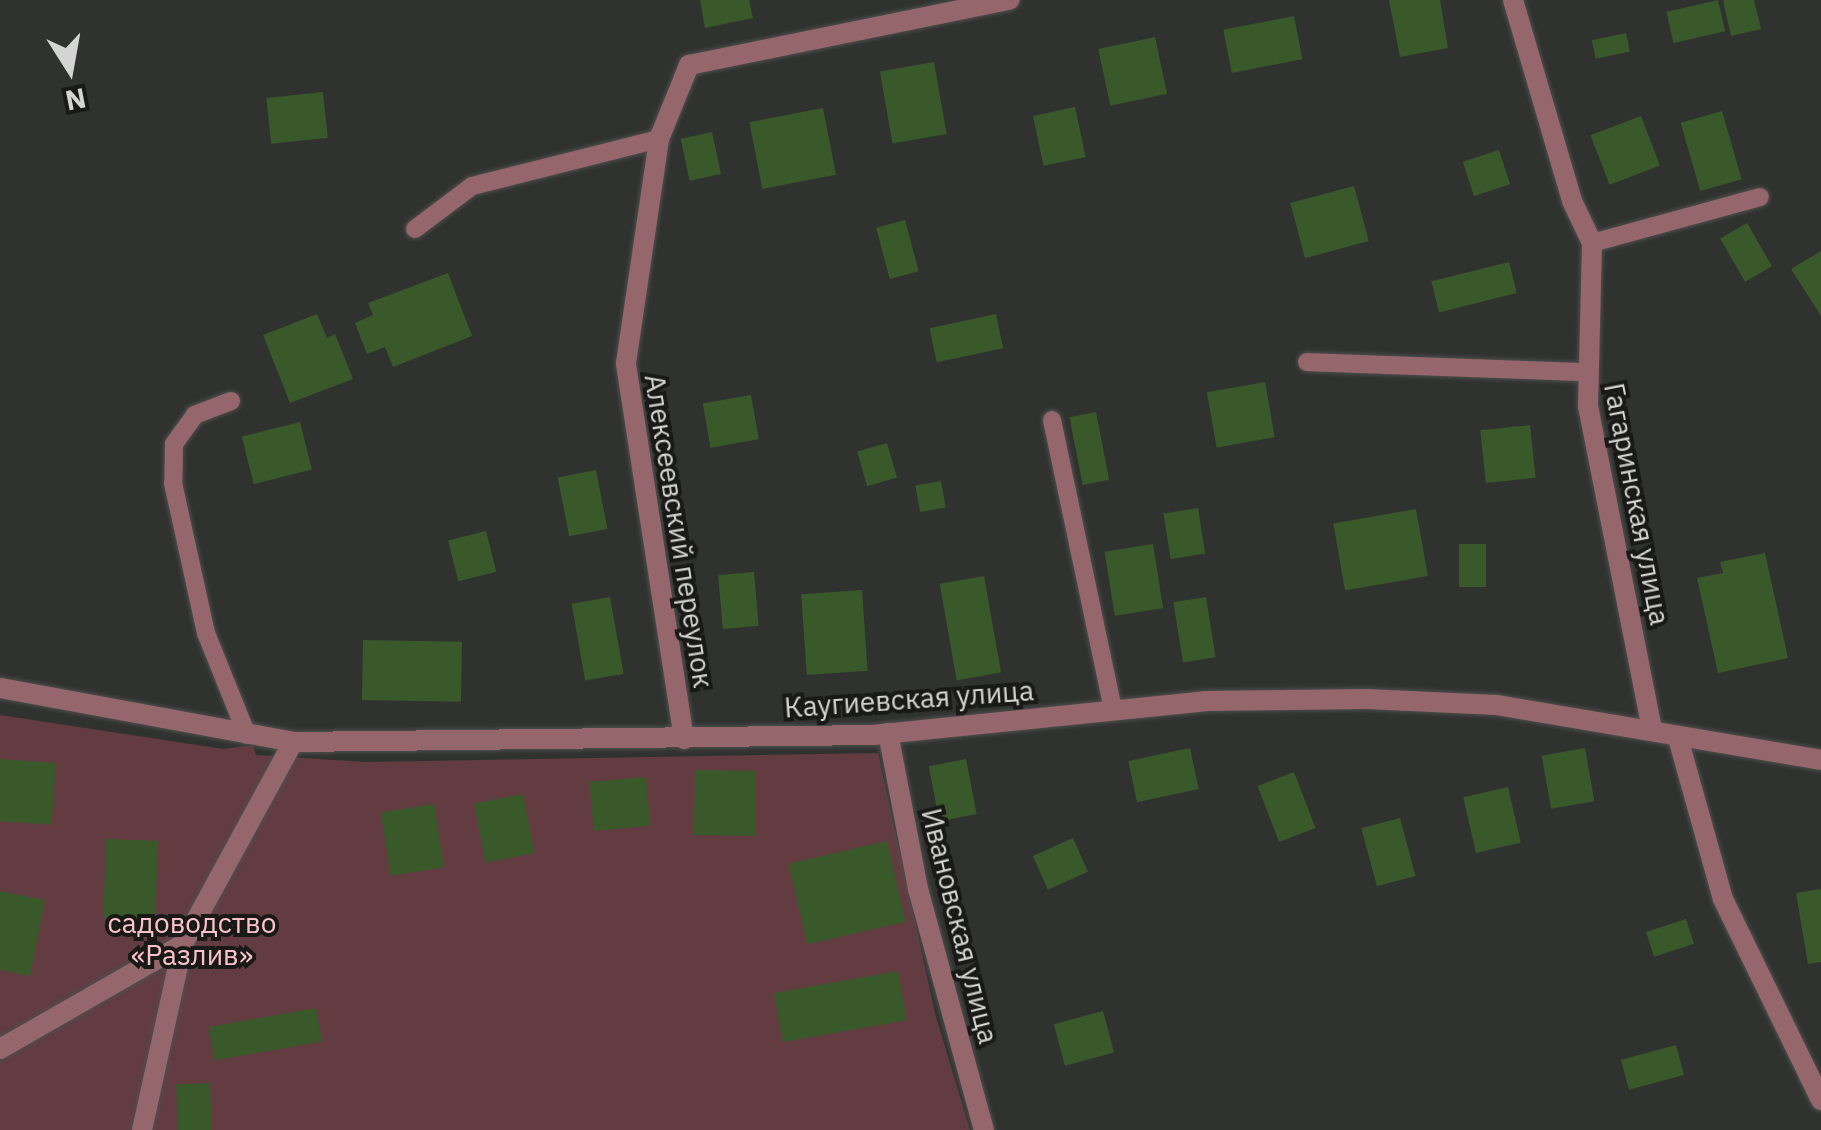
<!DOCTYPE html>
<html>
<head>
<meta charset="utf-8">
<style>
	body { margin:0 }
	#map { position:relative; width:1821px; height:1130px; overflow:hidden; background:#303230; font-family:"IBM Plex Sans",sans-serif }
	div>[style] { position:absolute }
	.green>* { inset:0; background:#633c42 }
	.building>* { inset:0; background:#39592a; transform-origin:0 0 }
	.roads { filter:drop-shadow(0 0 2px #4d4f4d) drop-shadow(0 0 2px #4d4f4d) }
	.lane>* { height:18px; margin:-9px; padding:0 9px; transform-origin:9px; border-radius:9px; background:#96666d }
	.street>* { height:20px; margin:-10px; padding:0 10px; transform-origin:10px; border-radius:10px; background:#96666d }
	span { translate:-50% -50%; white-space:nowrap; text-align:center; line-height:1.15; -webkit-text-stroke:8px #191918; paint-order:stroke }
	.street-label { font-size:28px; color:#d3d4d3 }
	.park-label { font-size:28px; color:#fcc3ca }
	.north { position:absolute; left:20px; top:20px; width:100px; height:100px; -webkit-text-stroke:8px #191918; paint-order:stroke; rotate:169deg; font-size:28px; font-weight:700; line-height:40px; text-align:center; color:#d3d4d3 }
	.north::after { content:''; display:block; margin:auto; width:35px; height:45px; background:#d3d4d3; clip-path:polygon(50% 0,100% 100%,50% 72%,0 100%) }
</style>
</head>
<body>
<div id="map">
	<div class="green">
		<div style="clip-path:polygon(0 715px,223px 749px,253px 745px,256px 755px,366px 762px,878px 753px,935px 1013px,970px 1130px,0 1130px)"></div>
	</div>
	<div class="building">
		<div style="clip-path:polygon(700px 0,749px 0,753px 18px,705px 28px)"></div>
		<div style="clip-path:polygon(1389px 0,1440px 0,1448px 48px,1400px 57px)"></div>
		<div style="left:1718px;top:0;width:32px;height:53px;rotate:77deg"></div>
		<div style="clip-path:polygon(1723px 0,1754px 0,1761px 29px,1731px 36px)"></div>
		<div style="left:1294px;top:16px;width:44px;height:72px;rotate:79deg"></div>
		<div style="left:1626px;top:33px;width:19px;height:35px;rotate:78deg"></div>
		<div style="left:1155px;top:37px;width:58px;height:58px;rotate:78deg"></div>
		<div style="left:934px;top:62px;width:73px;height:55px;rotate:80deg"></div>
		<div style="left:323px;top:92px;width:46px;height:57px;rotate:84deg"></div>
		<div style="left:1075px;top:107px;width:51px;height:43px;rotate:78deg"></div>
		<div style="left:823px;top:108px;width:68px;height:75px;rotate:79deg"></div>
		<div style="left:1722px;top:111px;width:71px;height:43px;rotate:74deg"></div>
		<div style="left:1641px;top:116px;width:53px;height:54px;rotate:69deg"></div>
		<div style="left:712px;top:132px;width:43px;height:32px;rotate:78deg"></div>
		<div style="left:1499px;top:150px;width:36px;height:38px;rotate:72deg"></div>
		<div style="left:1354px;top:186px;width:57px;height:66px;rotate:75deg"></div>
		<div style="left:905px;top:220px;width:53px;height:30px;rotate:75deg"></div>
		<div style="left:1747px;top:223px;width:50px;height:31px;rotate:60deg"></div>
		<div style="clip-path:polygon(1821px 251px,1821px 316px,1791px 269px)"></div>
		<div style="left:1509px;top:262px;width:32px;height:80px;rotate:76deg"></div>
		<div style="clip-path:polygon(448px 273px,472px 336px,393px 367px,385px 347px,367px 354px,355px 323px,373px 315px,368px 303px)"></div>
		<div style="clip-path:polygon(317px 314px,327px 338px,335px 334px,353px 379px,290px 403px,263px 335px)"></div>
		<div style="left:996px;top:314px;width:35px;height:68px;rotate:78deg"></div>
		<div style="left:1265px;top:382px;width:56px;height:59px;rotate:80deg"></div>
		<div style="left:751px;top:395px;width:45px;height:49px;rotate:80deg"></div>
		<div style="left:1096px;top:412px;width:69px;height:27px;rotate:79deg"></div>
		<div style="left:300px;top:422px;width:49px;height:60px;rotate:76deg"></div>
		<div style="left:1530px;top:425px;width:53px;height:50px;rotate:84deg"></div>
		<div style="left:887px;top:443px;width:36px;height:31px;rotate:74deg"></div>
		<div style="left:596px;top:470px;width:60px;height:39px;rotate:79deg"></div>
		<div style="left:941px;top:481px;width:27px;height:26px;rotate:80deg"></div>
		<div style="left:1198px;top:508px;width:46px;height:35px;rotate:81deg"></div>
		<div style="left:1416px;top:509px;width:68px;height:84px;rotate:80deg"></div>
		<div style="left:486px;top:531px;width:42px;height:39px;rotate:76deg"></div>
		<div style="left:1153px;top:544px;width:65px;height:49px;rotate:81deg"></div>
		<div style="left:1459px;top:544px;width:27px;height:43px"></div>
		<div style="clip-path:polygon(1765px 553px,1788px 658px,1718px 673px,1697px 578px,1723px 573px,1720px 562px)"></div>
		<div style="left:754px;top:572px;width:54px;height:36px;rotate:85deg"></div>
		<div style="left:984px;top:576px;width:98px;height:45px;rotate:80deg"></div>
		<div style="left:862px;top:590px;width:81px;height:61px;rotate:86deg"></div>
		<div style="left:610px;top:597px;width:78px;height:39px;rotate:80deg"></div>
		<div style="left:1206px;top:597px;width:61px;height:33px;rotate:81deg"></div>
		<div style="left:363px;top:640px;width:99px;height:60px;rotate:1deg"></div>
		<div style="left:1190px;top:748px;width:42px;height:63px;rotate:78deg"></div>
		<div style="left:1585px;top:748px;width:54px;height:44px;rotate:80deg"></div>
		<div style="left:0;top:759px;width:56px;height:62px;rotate:4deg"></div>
		<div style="left:966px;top:759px;width:56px;height:38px;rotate:79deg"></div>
		<div style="left:695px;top:770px;width:61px;height:65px;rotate:1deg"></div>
		<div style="left:1294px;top:772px;width:60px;height:39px;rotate:69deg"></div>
		<div style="left:646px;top:777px;width:49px;height:57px;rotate:85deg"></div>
		<div style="left:1508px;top:787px;width:57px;height:46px;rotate:77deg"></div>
		<div style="left:523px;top:794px;width:60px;height:50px;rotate:79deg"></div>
		<div style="left:434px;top:804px;width:64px;height:54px;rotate:81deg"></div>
		<div style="left:1400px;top:818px;width:60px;height:40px;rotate:75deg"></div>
		<div style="left:1073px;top:838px;width:37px;height:44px;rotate:66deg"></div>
		<div style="left:106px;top:839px;width:52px;height:79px;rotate:2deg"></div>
		<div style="left:887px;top:841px;width:83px;height:101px;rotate:77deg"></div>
		<div style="clip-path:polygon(1821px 889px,1821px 962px,1808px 964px,1796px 893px)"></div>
		<div style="clip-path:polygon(0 891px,45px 900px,30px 976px,0 970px)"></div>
		<div style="left:1686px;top:919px;width:26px;height:42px;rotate:72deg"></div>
		<div style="left:898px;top:971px;width:50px;height:126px;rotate:80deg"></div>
		<div style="left:316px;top:1008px;width:34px;height:109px;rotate:80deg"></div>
		<div style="left:1103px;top:1011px;width:43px;height:51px;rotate:75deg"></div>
		<div style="left:1676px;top:1045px;width:31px;height:57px;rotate:75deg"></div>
		<div style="left:210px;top:1083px;width:47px;height:34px;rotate:88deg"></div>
	</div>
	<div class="roads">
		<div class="lane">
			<div style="left:415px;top:229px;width:71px;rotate:-37deg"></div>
			<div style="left:472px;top:186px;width:193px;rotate:-14.1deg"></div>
			<div style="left:1592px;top:243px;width:174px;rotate:-15.3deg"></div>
			<div style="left:1307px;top:362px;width:278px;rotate:2.1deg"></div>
			<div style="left:231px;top:401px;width:39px;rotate:159deg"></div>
			<div style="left:195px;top:415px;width:36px;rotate:126deg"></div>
			<div style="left:174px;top:444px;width:39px;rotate:91deg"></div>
			<div style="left:173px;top:483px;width:154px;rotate:77.6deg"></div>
			<div style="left:206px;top:633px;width:110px;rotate:68.1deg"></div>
			<div style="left:1052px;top:420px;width:296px;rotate:78.1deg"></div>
		</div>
		<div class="street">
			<div style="left:1513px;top:0;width:209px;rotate:73.6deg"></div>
			<div style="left:1572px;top:201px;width:47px;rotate:64.5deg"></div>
			<div style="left:1592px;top:243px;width:163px;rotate:91.4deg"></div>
			<div style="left:1588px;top:406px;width:329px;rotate:78.8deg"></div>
			<div style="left:0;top:688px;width:298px;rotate:10.4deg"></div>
			<div style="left:293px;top:742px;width:580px;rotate:-0.69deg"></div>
			<div style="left:873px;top:735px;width:334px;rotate:-5.8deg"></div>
			<div style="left:1205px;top:701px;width:162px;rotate:-0.7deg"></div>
			<div style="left:1367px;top:699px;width:130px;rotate:2.6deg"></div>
			<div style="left:1497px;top:705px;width:329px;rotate:9.6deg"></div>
			<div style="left:888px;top:733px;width:159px;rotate:79.1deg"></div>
			<div style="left:918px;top:889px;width:250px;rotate:74.7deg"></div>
			<div style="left:1678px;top:738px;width:167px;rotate:74.4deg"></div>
			<div style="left:1723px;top:899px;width:224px;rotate:64deg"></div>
			<div style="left:684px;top:739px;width:380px;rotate:-98.8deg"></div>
			<div style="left:626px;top:363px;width:226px;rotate:-81.6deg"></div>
			<div style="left:659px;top:139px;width:80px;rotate:-67.9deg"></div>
			<div style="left:689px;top:65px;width:327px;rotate:-11.5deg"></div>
			<div style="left:0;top:1049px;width:211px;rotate:-29.8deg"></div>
			<div style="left:142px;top:1130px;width:190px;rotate:-77.6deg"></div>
			<div style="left:183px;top:944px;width:230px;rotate:-61.4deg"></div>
		</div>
	</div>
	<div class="street-label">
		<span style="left:1637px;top:504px;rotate:79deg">Гагаринская улица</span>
		<span style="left:679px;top:531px;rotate:81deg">Алексеевский переулок</span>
		<span style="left:909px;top:699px;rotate:-4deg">Каугиевская улица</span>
		<span style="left:960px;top:926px;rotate:76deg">Ивановская улица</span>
	</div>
	<div class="park-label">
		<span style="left:192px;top:939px">садоводство<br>«Разлив»</span>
	</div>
	<div class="north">N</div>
</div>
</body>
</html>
